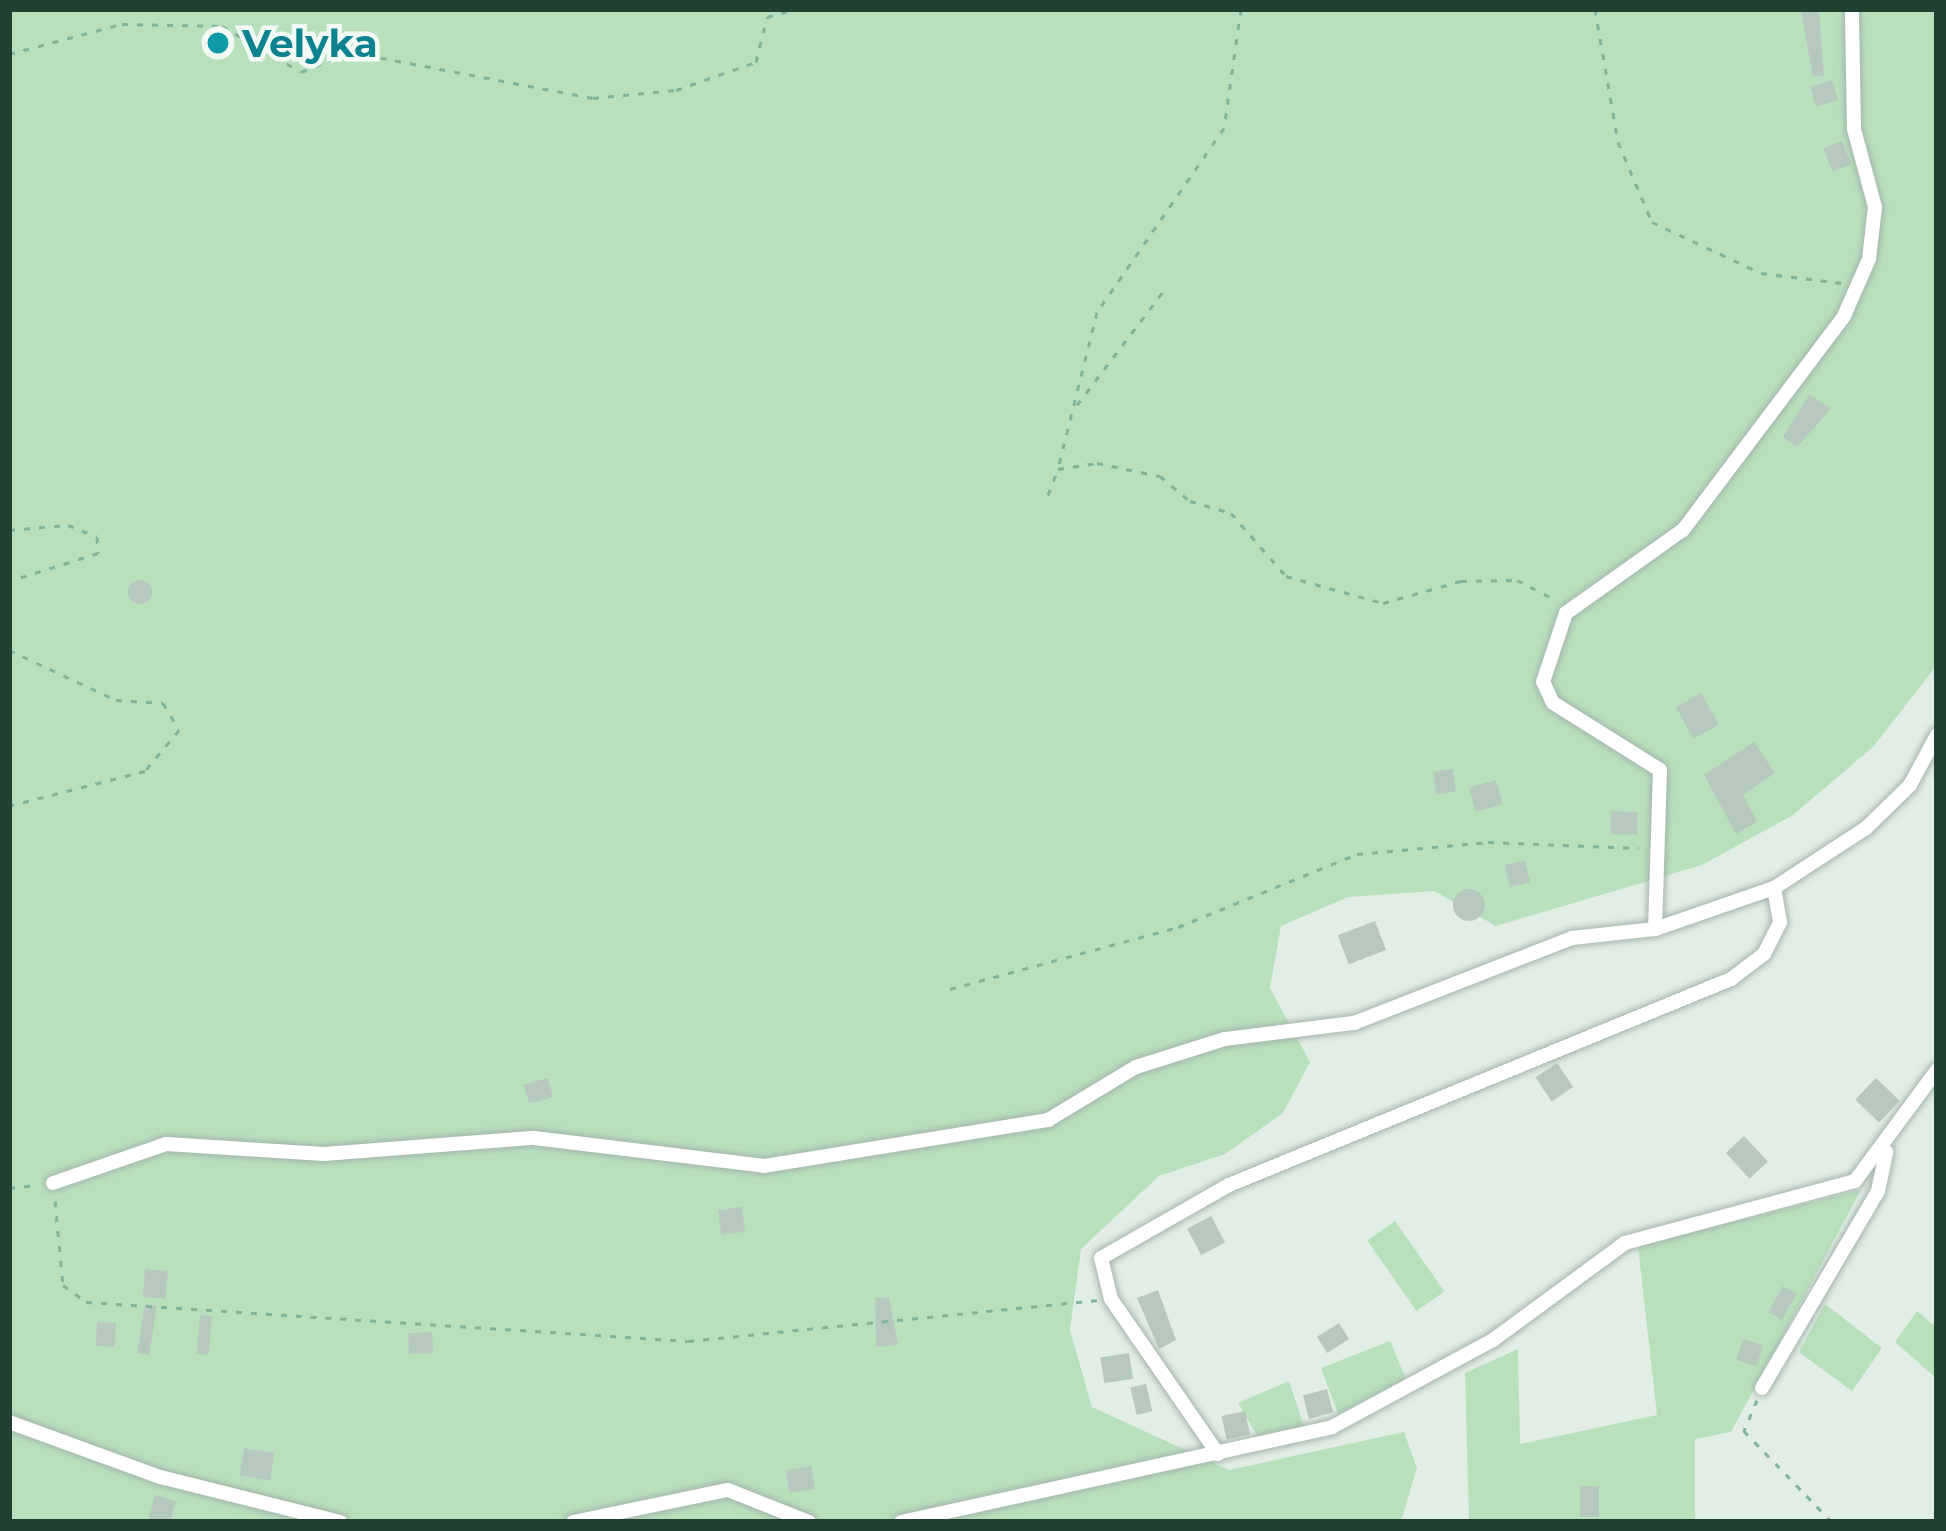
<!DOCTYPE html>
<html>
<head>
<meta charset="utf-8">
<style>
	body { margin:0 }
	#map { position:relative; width:1946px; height:1531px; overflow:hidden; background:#e2ede6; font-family:Montserrat,sans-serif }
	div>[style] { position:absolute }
	.green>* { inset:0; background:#b9e0bd; transform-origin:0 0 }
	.building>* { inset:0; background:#b7c8bf; transform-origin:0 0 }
	.round { border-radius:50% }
	.path>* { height:3px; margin-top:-1.5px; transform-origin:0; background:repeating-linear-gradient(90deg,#80b49b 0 6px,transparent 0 15px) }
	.roads { filter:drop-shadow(0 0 3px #a4b6ac) drop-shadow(0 0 3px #a4b6ac) }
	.street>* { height:14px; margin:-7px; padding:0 7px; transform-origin:7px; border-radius:7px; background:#fff }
	.dots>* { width:33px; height:33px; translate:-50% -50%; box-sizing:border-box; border:6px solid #f3f9f5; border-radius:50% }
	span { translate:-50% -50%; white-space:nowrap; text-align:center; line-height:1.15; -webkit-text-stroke:9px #f3f9f5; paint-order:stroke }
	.culture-label { font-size:39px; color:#0d838f; font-weight:700 }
	.left { translate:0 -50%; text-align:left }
	.frame { position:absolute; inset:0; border:12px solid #204032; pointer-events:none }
</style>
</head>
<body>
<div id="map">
	<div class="green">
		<div style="clip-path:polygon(9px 9px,1937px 9px,1937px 665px,1873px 747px,1793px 815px,1702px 865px,1496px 926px,1434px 891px,1348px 897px,1281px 926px,1270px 988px,1310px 1062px,1283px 1113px,1225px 1154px,1159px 1176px,1081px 1249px,1070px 1330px,1092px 1407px,1229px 1470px,1404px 1432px,1417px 1468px,1401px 1521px,9px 1522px)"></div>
		<div style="clip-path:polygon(1861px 1190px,1731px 1432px,1695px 1439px,1695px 1522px,1469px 1522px,1465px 1373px,1518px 1349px,1520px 1444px,1657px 1415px,1638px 1246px)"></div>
		<div style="left:1395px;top:1221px;width:86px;height:34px;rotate:55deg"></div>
		<div style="clip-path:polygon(1825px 1304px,1882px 1348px,1852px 1391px,1799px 1352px)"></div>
		<div style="clip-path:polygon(1917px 1311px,1937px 1328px,1937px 1379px,1895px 1342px)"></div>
		<div style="clip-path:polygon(1390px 1341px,1406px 1379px,1338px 1414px,1321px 1368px)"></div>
		<div style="clip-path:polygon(1289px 1381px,1304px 1426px,1258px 1437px,1238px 1403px)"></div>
	</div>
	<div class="building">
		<div style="clip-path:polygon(1819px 10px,1824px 76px,1813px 77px,1801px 11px)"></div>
		<div style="left:1832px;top:80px;width:21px;height:23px;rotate:73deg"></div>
		<div style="left:1842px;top:141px;width:25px;height:20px;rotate:69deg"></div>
		<div style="clip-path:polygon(1809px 394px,1831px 409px,1797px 447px,1783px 437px)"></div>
		<div class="round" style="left:128px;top:580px;width:24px;height:24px"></div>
		<div style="left:1701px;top:693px;width:36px;height:29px;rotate:60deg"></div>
		<div style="clip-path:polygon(1754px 742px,1775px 773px,1743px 795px,1757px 822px,1736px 834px,1704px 775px)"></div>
		<div style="left:1453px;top:769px;width:23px;height:20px;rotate:83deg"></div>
		<div style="left:1496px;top:780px;width:25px;height:28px;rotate:74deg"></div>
		<div style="left:1611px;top:811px;width:27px;height:23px;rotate:2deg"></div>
		<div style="left:1525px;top:860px;width:23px;height:21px;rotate:77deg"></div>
		<div class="round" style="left:1453px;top:889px;width:32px;height:32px"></div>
		<div style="left:1375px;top:921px;width:31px;height:40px;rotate:69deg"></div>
		<div style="left:1557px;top:1063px;width:29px;height:26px;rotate:56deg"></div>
		<div style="left:548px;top:1078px;width:20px;height:25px;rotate:75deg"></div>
		<div style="left:1876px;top:1078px;width:33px;height:30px;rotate:44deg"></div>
		<div style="left:1744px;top:1136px;width:35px;height:25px;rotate:47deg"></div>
		<div style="left:742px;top:1207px;width:25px;height:24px;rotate:83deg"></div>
		<div style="left:1211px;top:1216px;width:30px;height:27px;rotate:62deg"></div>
		<div style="left:145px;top:1269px;width:23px;height:28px;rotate:5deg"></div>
		<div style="left:1783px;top:1286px;width:16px;height:30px;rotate:30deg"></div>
		<div style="clip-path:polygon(1158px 1290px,1176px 1340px,1159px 1349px,1137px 1298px)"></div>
		<div style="clip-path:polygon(889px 1297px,898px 1345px,876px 1347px,875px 1298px)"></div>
		<div style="left:145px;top:1304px;width:12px;height:50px;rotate:9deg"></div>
		<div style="left:200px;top:1315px;width:12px;height:39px;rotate:5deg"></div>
		<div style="left:97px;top:1322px;width:19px;height:24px;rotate:3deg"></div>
		<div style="left:1339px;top:1323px;width:19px;height:26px;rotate:58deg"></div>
		<div style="left:432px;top:1332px;width:21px;height:24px;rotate:87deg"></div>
		<div style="left:1743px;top:1339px;width:21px;height:22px;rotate:17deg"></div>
		<div style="left:1129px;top:1353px;width:26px;height:29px;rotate:81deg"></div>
		<div style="left:1146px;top:1384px;width:28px;height:16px;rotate:77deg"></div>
		<div style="left:1327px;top:1389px;width:24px;height:25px;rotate:75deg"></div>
		<div style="left:1245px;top:1411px;width:24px;height:24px;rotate:78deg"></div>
		<div style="left:244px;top:1448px;width:31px;height:28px;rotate:9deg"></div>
		<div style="left:811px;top:1466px;width:23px;height:26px;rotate:80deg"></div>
		<div style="left:1580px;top:1486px;width:19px;height:31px"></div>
		<div style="clip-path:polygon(155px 1495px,176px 1501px,170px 1522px,148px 1522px)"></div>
	</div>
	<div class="path">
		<div style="left:1241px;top:9px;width:120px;rotate:98.1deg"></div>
		<div style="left:1224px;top:128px;width:224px;rotate:124.6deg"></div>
		<div style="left:1097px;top:312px;width:162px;rotate:104deg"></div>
		<div style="left:1058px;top:469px;width:39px;rotate:-9deg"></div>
		<div style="left:1097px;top:463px;width:64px;rotate:11.7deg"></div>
		<div style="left:1160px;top:476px;width:39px;rotate:40deg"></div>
		<div style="left:1190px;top:501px;width:43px;rotate:16.3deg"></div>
		<div style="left:1231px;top:513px;width:84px;rotate:48.9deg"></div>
		<div style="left:1286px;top:576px;width:101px;rotate:15.6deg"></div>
		<div style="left:1383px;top:603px;width:81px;rotate:-15.8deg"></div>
		<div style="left:1461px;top:581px;width:56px;rotate:-1deg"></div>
		<div style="left:1517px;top:580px;width:42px;rotate:27.2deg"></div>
		<div style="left:1595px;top:9px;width:135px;rotate:80.2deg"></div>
		<div style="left:1618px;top:142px;width:87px;rotate:67deg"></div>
		<div style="left:1652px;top:222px;width:120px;rotate:25.1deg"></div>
		<div style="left:1761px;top:273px;width:81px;rotate:7.1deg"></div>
		<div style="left:9px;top:54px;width:117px;rotate:-14.9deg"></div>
		<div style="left:122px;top:24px;width:100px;rotate:1.1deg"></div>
		<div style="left:222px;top:26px;width:91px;rotate:30.2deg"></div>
		<div style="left:301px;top:72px;width:54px;rotate:-21.8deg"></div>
		<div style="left:351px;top:52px;width:246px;rotate:10.8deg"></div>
		<div style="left:593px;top:98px;width:83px;rotate:-5.5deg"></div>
		<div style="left:676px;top:90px;width:85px;rotate:-19.3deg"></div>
		<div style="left:756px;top:62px;width:46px;rotate:-76.3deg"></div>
		<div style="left:767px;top:17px;width:29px;rotate:-16deg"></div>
		<div style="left:1077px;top:405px;width:146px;rotate:-52.8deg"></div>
		<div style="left:1048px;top:495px;width:26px;rotate:-69deg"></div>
		<div style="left:9px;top:530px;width:59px;rotate:-4.8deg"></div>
		<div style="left:68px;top:525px;width:31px;rotate:22deg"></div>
		<div style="left:97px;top:537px;width:16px;rotate:86deg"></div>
		<div style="left:98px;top:553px;width:93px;rotate:162.5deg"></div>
		<div style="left:9px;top:650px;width:118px;rotate:25deg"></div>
		<div style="left:116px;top:700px;width:47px;rotate:3.7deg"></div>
		<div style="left:163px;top:703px;width:31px;rotate:59deg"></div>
		<div style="left:179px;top:730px;width:53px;rotate:129.7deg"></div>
		<div style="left:145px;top:771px;width:140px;rotate:165.6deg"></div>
		<div style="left:950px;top:989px;width:236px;rotate:-15.2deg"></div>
		<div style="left:1178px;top:927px;width:193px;rotate:-22.2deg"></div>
		<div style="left:1357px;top:854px;width:132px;rotate:-5.2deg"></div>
		<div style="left:1488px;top:842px;width:151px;rotate:2.3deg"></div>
		<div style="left:9px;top:1188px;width:28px;rotate:-6deg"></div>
		<div style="left:55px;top:1201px;width:84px;rotate:84.6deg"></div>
		<div style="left:63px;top:1285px;width:29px;rotate:36deg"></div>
		<div style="left:86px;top:1302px;width:603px;rotate:3.71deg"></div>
		<div style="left:688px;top:1341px;width:412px;rotate:-5.7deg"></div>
		<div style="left:1757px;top:1400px;width:34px;rotate:113deg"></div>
		<div style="left:1744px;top:1431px;width:127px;rotate:46deg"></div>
	</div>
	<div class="roads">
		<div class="street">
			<div style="left:1655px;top:929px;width:159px;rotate:-88.2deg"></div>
			<div style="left:1660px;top:770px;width:126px;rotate:-147.9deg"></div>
			<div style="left:1553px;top:703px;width:23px;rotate:-115deg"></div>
			<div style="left:1543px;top:682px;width:73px;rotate:-71.6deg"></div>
			<div style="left:1566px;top:613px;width:143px;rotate:-35.4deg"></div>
			<div style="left:1683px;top:530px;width:268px;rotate:-53deg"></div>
			<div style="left:1844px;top:316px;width:62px;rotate:-66.3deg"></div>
			<div style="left:1869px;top:259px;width:52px;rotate:-83.4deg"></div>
			<div style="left:1875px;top:207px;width:81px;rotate:-105.1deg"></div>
			<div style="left:1854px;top:129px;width:120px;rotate:-91deg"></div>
			<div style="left:53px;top:1183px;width:120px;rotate:-19deg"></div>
			<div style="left:166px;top:1144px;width:158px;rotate:3.6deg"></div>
			<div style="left:324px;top:1154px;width:211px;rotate:-4.4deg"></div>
			<div style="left:534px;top:1138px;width:232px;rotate:6.9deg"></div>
			<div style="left:764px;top:1166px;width:288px;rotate:-9.2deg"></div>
			<div style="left:1048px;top:1120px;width:103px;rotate:-31.1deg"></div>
			<div style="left:1136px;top:1067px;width:93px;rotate:-17.5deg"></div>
			<div style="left:1225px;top:1039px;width:130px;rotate:-7.1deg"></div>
			<div style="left:1354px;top:1023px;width:234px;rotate:-21.3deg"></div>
			<div style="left:1572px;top:938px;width:83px;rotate:-6.2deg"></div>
			<div style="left:1655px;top:929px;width:126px;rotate:-19deg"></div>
			<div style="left:1774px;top:888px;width:110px;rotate:-33.1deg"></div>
			<div style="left:1866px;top:828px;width:62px;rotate:-44.3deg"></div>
			<div style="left:1910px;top:785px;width:57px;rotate:-61.6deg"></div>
			<div style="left:1762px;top:1388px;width:229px;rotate:-59.5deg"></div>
			<div style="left:1878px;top:1191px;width:40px;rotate:-78deg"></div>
			<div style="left:9px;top:1422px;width:161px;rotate:20deg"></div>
			<div style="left:160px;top:1477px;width:186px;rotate:14deg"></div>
			<div style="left:1218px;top:1454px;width:188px;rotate:-124.6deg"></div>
			<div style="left:1111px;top:1299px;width:42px;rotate:-103.7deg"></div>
			<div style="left:1101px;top:1258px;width:147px;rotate:-29.7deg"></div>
			<div style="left:1229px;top:1185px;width:543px;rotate:-22.31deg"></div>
			<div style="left:1731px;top:979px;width:41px;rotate:-37.1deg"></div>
			<div style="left:1764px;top:954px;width:36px;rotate:-63deg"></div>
			<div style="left:1780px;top:922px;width:35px;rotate:-100deg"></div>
			<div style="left:573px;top:1522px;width:158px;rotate:-11.7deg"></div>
			<div style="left:728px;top:1490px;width:87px;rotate:21.6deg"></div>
			<div style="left:901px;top:1522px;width:441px;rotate:-12.4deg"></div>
			<div style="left:1332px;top:1427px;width:183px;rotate:-28.4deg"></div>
			<div style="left:1493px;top:1340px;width:164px;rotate:-36.3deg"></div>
			<div style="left:1625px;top:1243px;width:238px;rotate:-15.1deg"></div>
			<div style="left:1855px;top:1181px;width:138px;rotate:-53.5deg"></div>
		</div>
	</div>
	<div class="dots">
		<div style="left:218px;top:43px;background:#0f9aa8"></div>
	</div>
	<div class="culture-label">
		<span class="left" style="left:242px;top:43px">Velyka</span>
	</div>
	<div class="frame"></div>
</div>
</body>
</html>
